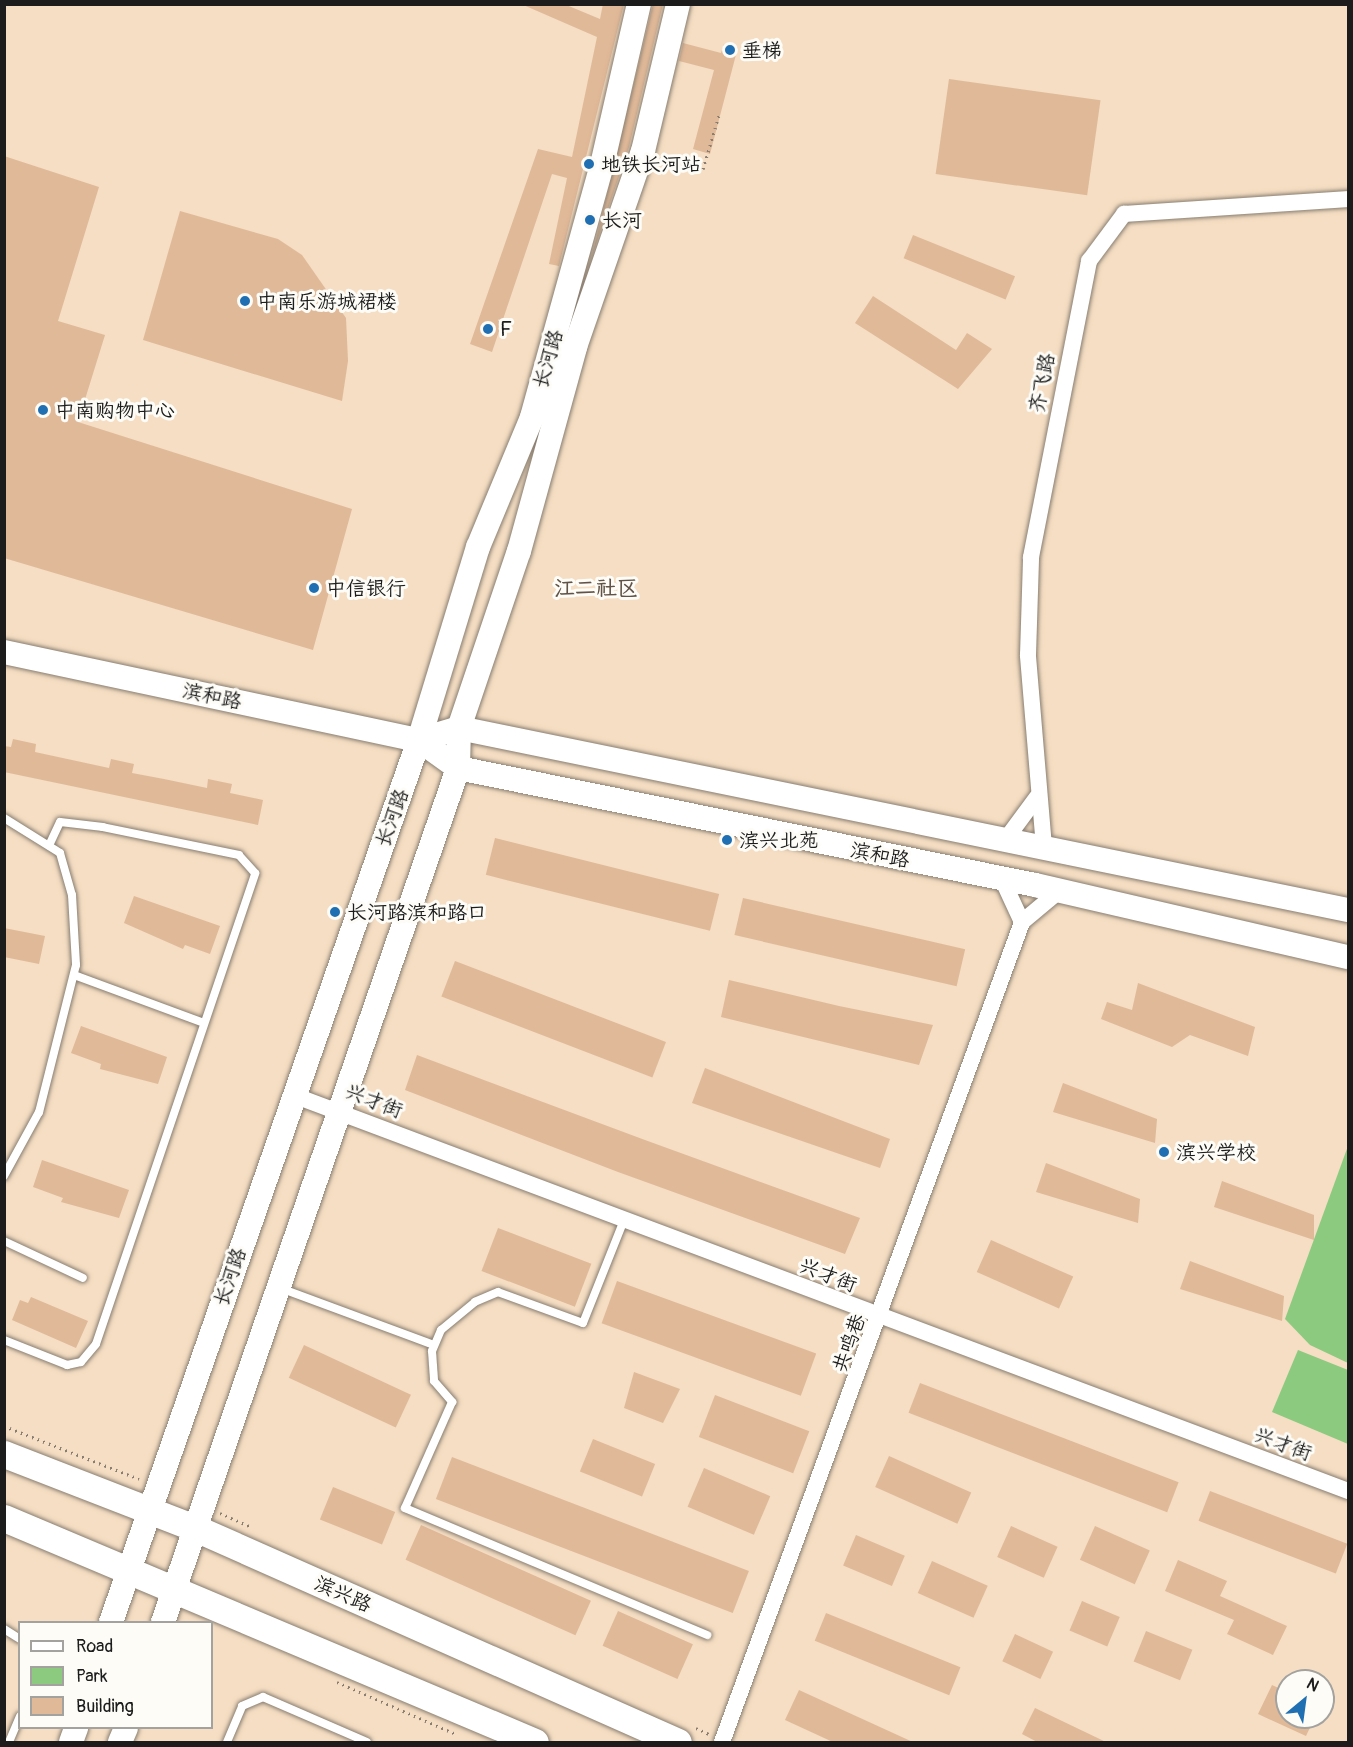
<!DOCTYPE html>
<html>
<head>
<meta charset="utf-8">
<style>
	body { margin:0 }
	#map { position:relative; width:1353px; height:1747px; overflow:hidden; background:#f5dec3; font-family:Pangolin,"LXGW WenKai TC",sans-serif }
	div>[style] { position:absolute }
	.green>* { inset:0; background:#8cca80 }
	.building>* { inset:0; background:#e0b998; transform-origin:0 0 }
	.path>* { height:3px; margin-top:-1.5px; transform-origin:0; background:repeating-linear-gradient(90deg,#887d70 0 1.5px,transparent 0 6px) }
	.roads { filter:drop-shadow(0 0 2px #887d70) drop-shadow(0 0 2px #887d70) }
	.service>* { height:8px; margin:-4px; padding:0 4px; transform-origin:4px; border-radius:4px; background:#fff }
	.minor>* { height:16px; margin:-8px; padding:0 8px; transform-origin:8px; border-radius:8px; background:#fff }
	.secondary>* { height:24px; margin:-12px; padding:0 12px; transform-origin:12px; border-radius:12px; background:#fff }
	.primary>* { height:27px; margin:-13.5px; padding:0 13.5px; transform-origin:13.5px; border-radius:13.5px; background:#fff }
	.dots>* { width:16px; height:16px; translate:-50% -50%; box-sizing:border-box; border:3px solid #fdfcf7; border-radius:50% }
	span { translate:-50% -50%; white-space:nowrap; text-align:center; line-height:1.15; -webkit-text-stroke:6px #fdfcf7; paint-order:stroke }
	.poi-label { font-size:20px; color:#1c1c1c }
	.left { translate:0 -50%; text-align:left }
	.street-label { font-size:20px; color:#1c1c1c }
	.neighbourhood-label { font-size:21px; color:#615347; font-weight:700 }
	.frame { position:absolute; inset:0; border:6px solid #1c1c1c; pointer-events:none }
	.legend { position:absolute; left:18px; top:1621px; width:195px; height:108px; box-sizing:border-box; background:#fdfcf7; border:2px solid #a3a29f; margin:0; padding:8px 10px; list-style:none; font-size:18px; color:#1c1c1c }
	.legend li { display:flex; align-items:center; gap:12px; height:30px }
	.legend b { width:30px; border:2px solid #a3a29f }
	.north { position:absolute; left:1275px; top:1669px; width:60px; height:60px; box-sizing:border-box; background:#fdfcf7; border:2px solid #a3a29f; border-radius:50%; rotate:29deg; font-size:16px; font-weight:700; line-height:24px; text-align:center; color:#1c1c1c }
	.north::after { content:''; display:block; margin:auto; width:21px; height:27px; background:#1f6fb2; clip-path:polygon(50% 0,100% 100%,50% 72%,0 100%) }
</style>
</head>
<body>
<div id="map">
	<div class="green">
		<div style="clip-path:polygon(1348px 1146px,1348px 1363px,1310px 1345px,1285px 1319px)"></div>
		<div style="clip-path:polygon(1298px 1350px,1348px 1370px,1348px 1444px,1272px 1412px)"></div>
	</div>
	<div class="building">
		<div style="clip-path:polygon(521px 4px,564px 4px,600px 19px,603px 4px,624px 4px,559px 266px,549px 264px,567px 178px,552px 174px,492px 352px,470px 344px,538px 149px,572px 157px,597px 37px)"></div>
		<div style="clip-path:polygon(653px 4px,663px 4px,629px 147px,592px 256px)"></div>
		<div style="clip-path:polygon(683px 43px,721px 53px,724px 44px,738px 47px,710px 154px,693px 149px,714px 70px,679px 61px)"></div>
		<div style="left:949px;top:79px;width:153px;height:96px;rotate:8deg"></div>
		<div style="clip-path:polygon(4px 156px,99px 187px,58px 321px,105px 335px,78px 422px,352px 509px,313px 650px,4px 558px)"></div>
		<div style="clip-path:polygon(180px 211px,278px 239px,302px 255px,346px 318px,348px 361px,342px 401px,143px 340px)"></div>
		<div style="left:913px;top:235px;width:110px;height:25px;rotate:22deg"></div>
		<div style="clip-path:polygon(873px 296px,956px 350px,967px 333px,992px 349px,958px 389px,855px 323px)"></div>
		<div style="clip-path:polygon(13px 739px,36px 744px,35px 752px,109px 768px,111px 759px,134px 764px,132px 773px,164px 779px,207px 788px,208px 779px,232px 784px,230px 793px,263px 800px,258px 825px,4px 772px,4px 746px,11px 747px)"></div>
		<div style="left:495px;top:838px;width:231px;height:38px;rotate:14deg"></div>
		<div style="clip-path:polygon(134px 896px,220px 926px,210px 954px,185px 945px,183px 949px,124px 923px)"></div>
		<div style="left:743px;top:898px;width:228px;height:38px;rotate:13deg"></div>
		<div style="clip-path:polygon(4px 928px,45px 936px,39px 964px,4px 957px)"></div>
		<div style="left:455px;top:961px;width:226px;height:38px;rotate:21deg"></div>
		<div style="clip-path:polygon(729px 980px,839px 1006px,933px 1025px,919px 1065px,721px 1017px)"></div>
		<div style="clip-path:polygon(1138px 983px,1255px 1027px,1248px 1056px,1190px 1035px,1172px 1047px,1101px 1019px,1107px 1002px,1132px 1010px)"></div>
		<div style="clip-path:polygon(81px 1026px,167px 1057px,158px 1084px,100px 1069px,101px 1064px,71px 1053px)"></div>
		<div style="clip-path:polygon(417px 1055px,645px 1140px,860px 1218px,845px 1254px,618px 1172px,405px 1090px)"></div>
		<div style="clip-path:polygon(705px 1068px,890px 1139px,880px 1168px,692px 1103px)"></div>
		<div style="clip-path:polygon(1063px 1083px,1157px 1119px,1155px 1143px,1053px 1112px)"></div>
		<div style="clip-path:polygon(42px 1160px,129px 1190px,119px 1218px,61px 1202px,63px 1198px,33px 1187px)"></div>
		<div style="clip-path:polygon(1046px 1163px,1140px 1199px,1138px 1223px,1036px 1192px)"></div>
		<div style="clip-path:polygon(1222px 1181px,1314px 1215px,1314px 1240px,1214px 1207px)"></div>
		<div style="left:498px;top:1228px;width:100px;height:46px;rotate:21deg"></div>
		<div style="left:991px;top:1240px;width:90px;height:35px;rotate:24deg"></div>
		<div style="clip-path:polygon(1190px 1261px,1284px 1296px,1282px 1321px,1180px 1289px)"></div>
		<div style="left:617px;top:1281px;width:212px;height:45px;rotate:20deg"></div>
		<div style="clip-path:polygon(31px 1297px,88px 1321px,76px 1348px,12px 1320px,20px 1300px,28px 1303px)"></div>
		<div style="left:304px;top:1345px;width:118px;height:36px;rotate:25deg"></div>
		<div style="clip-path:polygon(634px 1372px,680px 1389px,663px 1423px,624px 1408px)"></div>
		<div style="left:920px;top:1383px;width:277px;height:32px;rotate:21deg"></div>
		<div style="left:715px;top:1395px;width:101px;height:45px;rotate:21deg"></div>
		<div style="left:593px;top:1439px;width:67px;height:35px;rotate:22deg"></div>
		<div style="left:889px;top:1456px;width:90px;height:34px;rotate:24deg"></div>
		<div style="left:452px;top:1457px;width:318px;height:45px;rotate:21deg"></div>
		<div style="left:704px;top:1468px;width:72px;height:42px;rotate:23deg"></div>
		<div style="left:333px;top:1487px;width:67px;height:35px;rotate:22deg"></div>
		<div style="left:1210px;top:1491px;width:147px;height:32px;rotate:21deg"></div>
		<div style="left:421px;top:1525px;width:186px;height:38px;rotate:24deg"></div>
		<div style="left:1011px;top:1526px;width:51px;height:34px;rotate:24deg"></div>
		<div style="left:1095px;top:1526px;width:60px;height:37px;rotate:24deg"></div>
		<div style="left:856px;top:1535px;width:53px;height:33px;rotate:23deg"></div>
		<div style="clip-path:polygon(1178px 1560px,1227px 1581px,1220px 1596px,1287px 1626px,1273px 1655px,1227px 1634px,1234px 1620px,1165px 1591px)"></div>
		<div style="left:932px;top:1561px;width:61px;height:35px;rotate:24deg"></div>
		<div style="left:1082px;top:1601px;width:41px;height:32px;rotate:23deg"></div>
		<div style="left:618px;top:1611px;width:82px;height:38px;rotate:24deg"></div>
		<div style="left:826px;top:1613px;width:145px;height:30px;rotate:22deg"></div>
		<div style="left:1146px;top:1631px;width:50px;height:33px;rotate:22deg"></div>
		<div style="left:1015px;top:1634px;width:42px;height:30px;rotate:25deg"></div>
		<div style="clip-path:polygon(1272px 1685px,1287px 1692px,1287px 1717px,1315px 1717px,1306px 1736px,1258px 1714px)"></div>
		<div style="clip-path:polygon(799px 1690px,915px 1743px,835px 1743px,785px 1720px)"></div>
		<div style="clip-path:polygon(1035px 1708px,1108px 1743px,1039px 1743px,1022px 1734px)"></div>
	</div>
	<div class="path">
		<div style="left:703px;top:169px;width:56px;rotate:-73.5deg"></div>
		<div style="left:4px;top:1426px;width:145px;rotate:21.4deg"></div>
		<div style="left:220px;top:1513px;width:35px;rotate:24deg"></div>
		<div style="left:337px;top:1682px;width:130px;rotate:23.6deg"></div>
		<div style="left:696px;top:1728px;width:14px;rotate:25deg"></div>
	</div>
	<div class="roads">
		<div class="service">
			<div style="left:4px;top:818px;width:66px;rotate:32deg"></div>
			<div style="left:60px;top:853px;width:44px;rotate:74.1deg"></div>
			<div style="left:72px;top:895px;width:70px;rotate:86.7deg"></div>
			<div style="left:76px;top:965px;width:152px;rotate:104.1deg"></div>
			<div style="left:39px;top:1112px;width:73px;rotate:118.7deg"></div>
			<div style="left:74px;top:975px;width:135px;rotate:20.3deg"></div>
			<div style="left:624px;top:1220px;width:111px;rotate:111.7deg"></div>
			<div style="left:583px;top:1323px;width:90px;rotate:-160deg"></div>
			<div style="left:498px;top:1292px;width:25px;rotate:157deg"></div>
			<div style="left:475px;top:1302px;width:44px;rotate:140.5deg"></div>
			<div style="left:441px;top:1330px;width:23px;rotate:113deg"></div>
			<div style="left:432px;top:1351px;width:30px;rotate:86deg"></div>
			<div style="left:434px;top:1381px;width:28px;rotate:49deg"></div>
			<div style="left:452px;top:1402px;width:116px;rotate:113.9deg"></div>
			<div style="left:405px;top:1508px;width:328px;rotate:22.8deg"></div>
			<div style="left:4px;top:1241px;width:87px;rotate:25.1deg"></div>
			<div style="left:280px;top:1288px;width:164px;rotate:20.3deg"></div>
			<div style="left:4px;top:1340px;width:68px;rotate:21.6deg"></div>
			<div style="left:67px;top:1365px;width:14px;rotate:-12deg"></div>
			<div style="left:81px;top:1362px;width:23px;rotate:-50deg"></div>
			<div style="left:96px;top:1344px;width:497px;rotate:-71.3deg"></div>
			<div style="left:255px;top:873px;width:24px;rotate:-132deg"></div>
			<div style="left:239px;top:855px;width:139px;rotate:-168.4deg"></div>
			<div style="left:103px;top:827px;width:43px;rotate:-173.4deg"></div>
			<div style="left:60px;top:822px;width:26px;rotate:115deg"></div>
			<div style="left:4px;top:1629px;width:19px;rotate:32deg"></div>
			<div style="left:9px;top:1742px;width:28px;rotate:-67deg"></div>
			<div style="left:227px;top:1742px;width:39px;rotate:-67deg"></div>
			<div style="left:242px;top:1706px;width:23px;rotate:-23deg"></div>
			<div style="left:263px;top:1697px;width:113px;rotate:23.4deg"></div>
		</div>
		<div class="minor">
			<div style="left:1006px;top:839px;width:52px;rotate:-53.6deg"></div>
			<div style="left:1044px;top:847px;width:193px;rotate:-94.8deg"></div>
			<div style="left:1028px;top:655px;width:98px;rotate:-88.2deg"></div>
			<div style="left:1031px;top:557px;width:302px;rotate:-78.9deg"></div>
			<div style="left:1089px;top:261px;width:59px;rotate:-53.3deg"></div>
			<div style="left:1124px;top:214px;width:225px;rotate:-3.8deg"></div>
			<div style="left:1002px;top:879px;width:47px;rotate:65.1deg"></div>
			<div style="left:293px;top:1095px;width:1127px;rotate:20.57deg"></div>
			<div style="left:722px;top:1742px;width:873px;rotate:-69.9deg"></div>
			<div style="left:1022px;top:922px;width:48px;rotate:-40deg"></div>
		</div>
		<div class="secondary">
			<div style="left:4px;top:652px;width:424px;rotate:12deg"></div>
			<div style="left:419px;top:740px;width:48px;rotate:35.7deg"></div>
			<div style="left:458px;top:768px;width:589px;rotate:11.46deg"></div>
			<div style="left:1035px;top:885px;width:321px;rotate:13deg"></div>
			<div style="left:419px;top:740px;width:42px;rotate:-16.7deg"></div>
			<div style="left:459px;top:728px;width:907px;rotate:11.57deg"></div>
			<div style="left:111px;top:1622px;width:934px;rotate:-70.75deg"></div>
			<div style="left:419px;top:740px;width:202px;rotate:-73deg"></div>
			<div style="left:478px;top:547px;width:141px;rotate:-67.4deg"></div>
			<div style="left:532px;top:417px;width:262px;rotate:-74.5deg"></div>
			<div style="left:602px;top:165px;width:165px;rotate:-77.1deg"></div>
			<div style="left:163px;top:1622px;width:904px;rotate:-70.94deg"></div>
			<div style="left:458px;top:768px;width:40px;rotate:-88.6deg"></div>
			<div style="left:459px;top:728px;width:187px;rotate:-71.3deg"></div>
			<div style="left:519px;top:551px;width:212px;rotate:-74.6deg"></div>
			<div style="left:575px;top:347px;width:207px;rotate:-70.9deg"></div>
			<div style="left:643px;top:151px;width:151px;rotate:-76.6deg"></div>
			<div style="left:71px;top:1742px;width:15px;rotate:-70deg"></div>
			<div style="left:120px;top:1742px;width:15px;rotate:-67deg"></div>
		</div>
		<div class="primary">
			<div style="left:4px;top:1454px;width:205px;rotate:21.2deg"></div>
			<div style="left:195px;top:1528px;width:528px;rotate:23.9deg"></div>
			<div style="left:4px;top:1518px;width:576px;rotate:22.87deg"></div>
		</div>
	</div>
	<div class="dots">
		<div style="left:730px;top:50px;background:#1f6fb2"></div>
		<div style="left:589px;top:164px;background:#1f6fb2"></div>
		<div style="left:590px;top:220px;background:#1f6fb2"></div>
		<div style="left:245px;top:301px;background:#1f6fb2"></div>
		<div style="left:488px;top:329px;background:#1f6fb2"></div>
		<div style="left:43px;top:410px;background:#1f6fb2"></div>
		<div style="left:314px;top:588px;background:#1f6fb2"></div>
		<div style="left:727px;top:840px;background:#1f6fb2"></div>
		<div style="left:335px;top:912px;background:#1f6fb2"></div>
		<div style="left:1164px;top:1152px;background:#1f6fb2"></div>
	</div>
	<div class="poi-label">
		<span class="left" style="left:742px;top:50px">垂梯</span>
		<span class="left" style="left:601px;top:164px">地铁长河站</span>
		<span class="left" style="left:602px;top:220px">长河</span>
		<span class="left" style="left:257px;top:301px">中南乐游城裙楼</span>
		<span class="left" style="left:500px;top:329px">F</span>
		<span class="left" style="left:55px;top:410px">中南购物中心</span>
		<span class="left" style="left:326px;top:588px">中信银行</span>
		<span class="left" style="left:739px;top:840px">滨兴北苑</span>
		<span class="left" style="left:347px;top:912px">长河路滨和路口</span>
		<span class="left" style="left:1176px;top:1152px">滨兴学校</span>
	</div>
	<div class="street-label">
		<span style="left:548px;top:359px;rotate:-74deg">长河路</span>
		<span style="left:1042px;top:383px;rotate:-79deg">齐飞路</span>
		<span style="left:212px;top:696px;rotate:12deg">滨和路</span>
		<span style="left:392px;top:818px;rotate:-70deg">长河路</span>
		<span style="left:880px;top:855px;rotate:11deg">滨和路</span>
		<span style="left:374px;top:1101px;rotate:21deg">兴才街</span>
		<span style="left:828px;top:1275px;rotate:21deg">兴才街</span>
		<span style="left:230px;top:1277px;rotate:-71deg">长河路</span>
		<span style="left:849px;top:1343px;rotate:-70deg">共鸣巷</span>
		<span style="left:1283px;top:1444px;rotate:20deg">兴才街</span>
		<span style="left:343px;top:1594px;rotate:24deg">滨兴路</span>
	</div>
	<div class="neighbourhood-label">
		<span style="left:596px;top:589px">江二社区</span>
	</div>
	<div class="frame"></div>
	<ul class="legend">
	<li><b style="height:8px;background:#fff"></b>Road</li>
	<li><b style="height:16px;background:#8cca80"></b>Park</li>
	<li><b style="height:16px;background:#e0b998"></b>Building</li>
	</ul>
	<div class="north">N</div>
</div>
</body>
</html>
